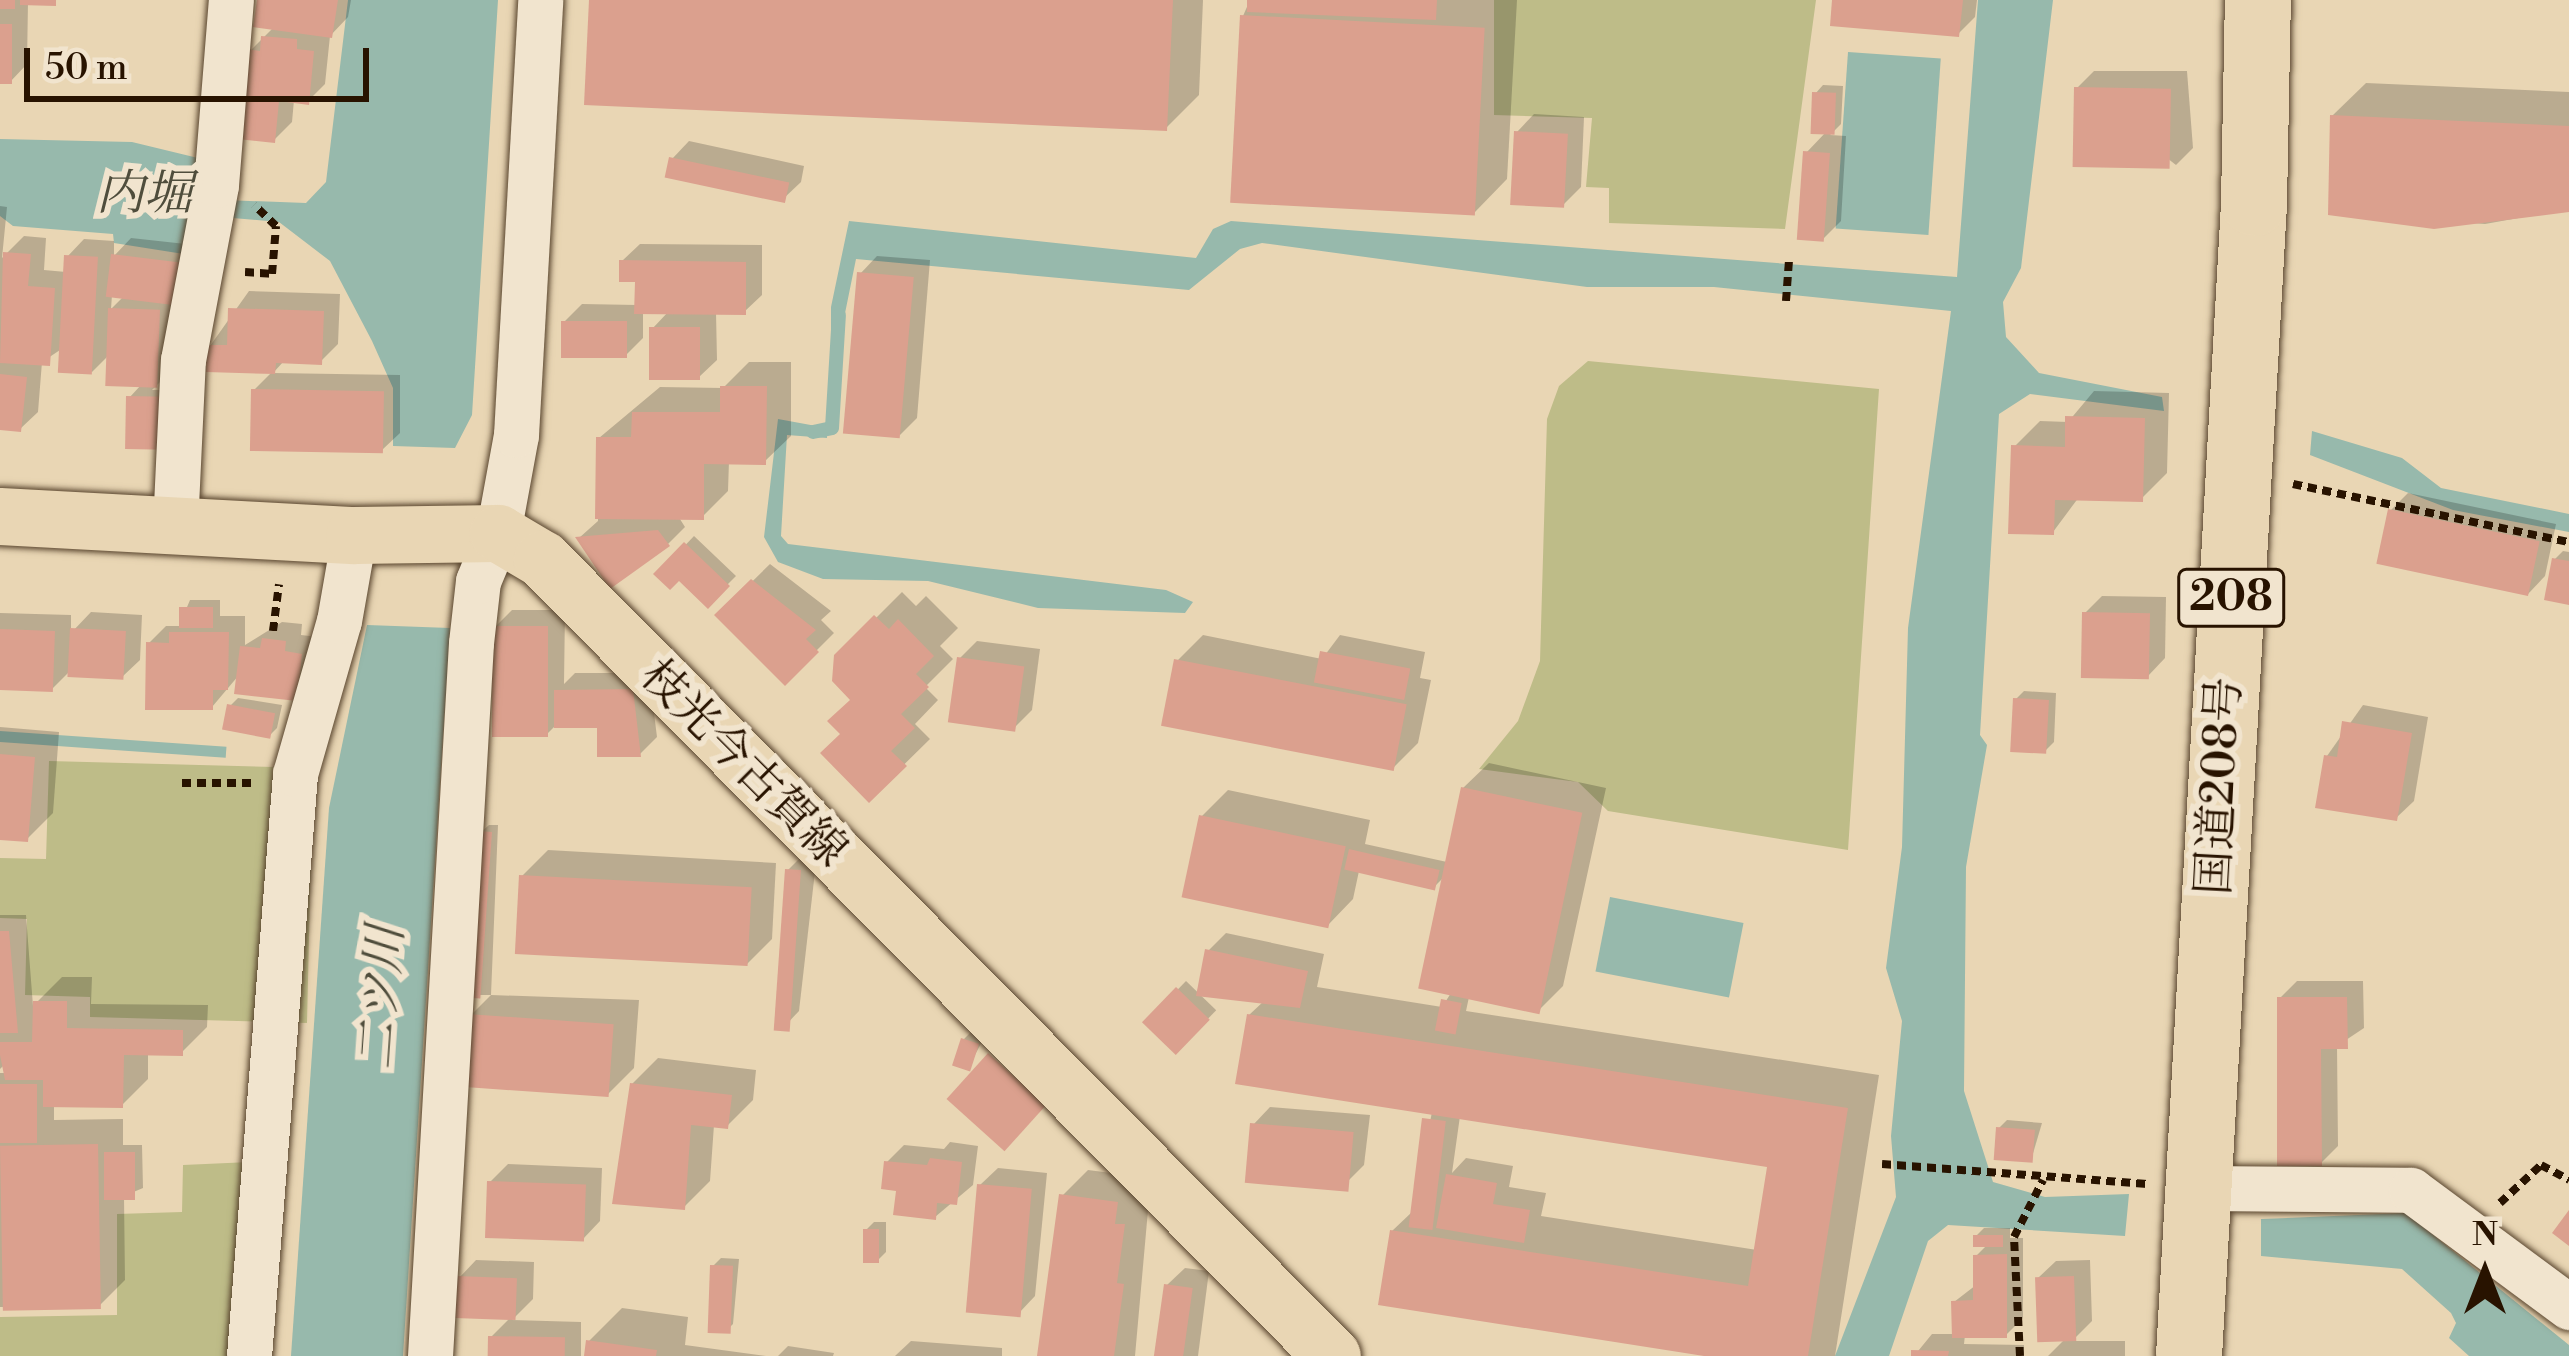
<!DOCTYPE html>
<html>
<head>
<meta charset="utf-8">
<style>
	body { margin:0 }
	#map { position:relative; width:2569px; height:1356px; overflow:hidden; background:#e9d6b4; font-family:"Libre Bodoni","Noto Serif JP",serif }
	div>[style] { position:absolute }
	.green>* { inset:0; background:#bebc88 }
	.water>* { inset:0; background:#97b9ac; transform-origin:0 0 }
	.shadow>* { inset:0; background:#0003; transform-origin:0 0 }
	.stream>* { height:14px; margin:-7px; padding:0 7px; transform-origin:7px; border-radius:7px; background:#97b9ac }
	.building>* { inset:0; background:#dba08e; transform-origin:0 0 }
	.path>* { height:8px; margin-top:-4px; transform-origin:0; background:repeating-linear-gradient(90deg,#281300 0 9px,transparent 0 15px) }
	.roads { filter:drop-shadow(0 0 3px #58442d) drop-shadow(0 0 3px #58442d) }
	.minor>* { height:45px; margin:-22.5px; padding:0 22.5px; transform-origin:22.5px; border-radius:22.5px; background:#f1e4ce }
	.major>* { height:57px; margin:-28.5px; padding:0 28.5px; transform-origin:28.5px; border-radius:28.5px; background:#e9d6b4 }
	.highway>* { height:66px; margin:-33px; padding:0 33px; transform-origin:33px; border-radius:33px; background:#e9d6b4 }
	span { translate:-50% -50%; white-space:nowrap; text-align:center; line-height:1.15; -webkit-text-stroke:12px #f1e4ce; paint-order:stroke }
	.shield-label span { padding:3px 9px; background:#f1e4ce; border:3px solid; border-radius:9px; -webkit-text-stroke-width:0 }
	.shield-label { font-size:42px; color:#281300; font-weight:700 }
	.street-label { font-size:45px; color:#281300 }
	.water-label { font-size:48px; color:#4f4d3c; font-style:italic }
	.north { position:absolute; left:2425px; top:1212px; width:120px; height:120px; -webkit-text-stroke:9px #f1e4ce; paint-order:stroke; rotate:0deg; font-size:33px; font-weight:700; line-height:48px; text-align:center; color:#281300 }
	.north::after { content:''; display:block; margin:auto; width:42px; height:54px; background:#281300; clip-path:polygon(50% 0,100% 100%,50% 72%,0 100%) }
	.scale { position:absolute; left:24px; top:48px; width:345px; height:54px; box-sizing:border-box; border:6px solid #281300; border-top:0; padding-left:15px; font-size:36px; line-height:42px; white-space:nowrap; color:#281300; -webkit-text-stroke:9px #f1e4ce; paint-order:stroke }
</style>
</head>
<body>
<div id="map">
	<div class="green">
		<div style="clip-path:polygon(1494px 0,1816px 0,1785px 229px,1609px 223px,1609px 188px,1586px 187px,1592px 118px,1494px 115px)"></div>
		<div style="clip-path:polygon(1588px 361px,1879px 389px,1848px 850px,1608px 811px,1578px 782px,1479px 769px,1518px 721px,1540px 661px,1547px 419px,1559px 386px)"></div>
		<div style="clip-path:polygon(49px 761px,313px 768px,307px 1023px,90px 1017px,90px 997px,25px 995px,27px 919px,0 918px,0 858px,46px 859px)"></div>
		<div style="clip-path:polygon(250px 1162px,233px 1356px,0 1356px,0 1317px,117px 1315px,117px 1214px,182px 1212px,183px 1165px)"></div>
	</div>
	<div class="water">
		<div style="clip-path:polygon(348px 0,498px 0,472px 415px,455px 448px,393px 446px,393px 388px,372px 341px,330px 261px,279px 222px,198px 215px,190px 255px,114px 243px,113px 234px,13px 226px,0 216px,0 139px,132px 142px,198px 158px,198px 199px,306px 203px,326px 182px)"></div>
		<div style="clip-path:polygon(1978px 0,2053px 0,2021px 268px,2003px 302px,2006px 337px,2039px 373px,2162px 397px,2164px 411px,2030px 394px,1999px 414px,1980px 735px,1987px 745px,1966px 867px,1964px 1091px,1993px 1182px,2045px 1197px,2129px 1194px,2125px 1236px,1948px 1225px,1928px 1241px,1889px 1356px,1835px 1356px,1896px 1197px,1891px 1136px,1902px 1021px,1886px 968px,1902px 847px,1908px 628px,1951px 311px,1714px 287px,1587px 287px,1262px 243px,1240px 249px,1189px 290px,856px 259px,841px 333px,831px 333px,831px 307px,849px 221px,1196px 258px,1213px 229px,1231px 221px,1957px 277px)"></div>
		<div style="left:1848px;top:52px;width:93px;height:177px;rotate:4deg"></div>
		<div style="clip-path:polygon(778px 419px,827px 428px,827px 438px,787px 435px,781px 536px,788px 544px,1166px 590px,1193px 602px,1185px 613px,1038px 608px,928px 581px,823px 579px,778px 562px,764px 537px)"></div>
		<div style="clip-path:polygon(2312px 431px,2402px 458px,2441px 488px,2569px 514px,2569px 532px,2453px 510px,2310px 455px)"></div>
		<div style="clip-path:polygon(367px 625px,450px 628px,403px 1356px,291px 1356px,329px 808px)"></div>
		<div style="left:0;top:731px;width:227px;height:11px;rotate:4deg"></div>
		<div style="left:1610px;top:897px;width:136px;height:76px;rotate:11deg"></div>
		<div style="clip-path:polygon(2406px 1213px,2569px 1345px,2569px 1356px,2469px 1356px,2449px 1338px,2456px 1323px,2451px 1313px,2402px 1269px,2261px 1256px,2261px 1219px)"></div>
	</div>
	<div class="shadow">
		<div style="clip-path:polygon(0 0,57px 0,28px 2px,27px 64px,10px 82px,0 81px)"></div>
		<div style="clip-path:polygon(260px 0,351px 0,348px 17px,330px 36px,325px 84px,308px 101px,294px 100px,292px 122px,274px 140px,250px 51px,274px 27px)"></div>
		<div style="clip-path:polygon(592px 0,1203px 0,1199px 95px,1166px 128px)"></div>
		<div style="clip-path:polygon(1250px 0,1517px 0,1507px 179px,1474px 213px,1243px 16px)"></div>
		<div style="clip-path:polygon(1835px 0,1977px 0,1975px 17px,1958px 34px)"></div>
		<div style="clip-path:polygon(2094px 71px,2187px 71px,2193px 148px,2176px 165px,2077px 88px)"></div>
		<div style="clip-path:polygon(2366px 83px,2569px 92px,2569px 209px,2485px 224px,2331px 212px,2332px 116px)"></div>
		<div style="clip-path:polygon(1823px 85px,1843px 86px,1841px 124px,1830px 135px,1846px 136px,1841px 221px,1823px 239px,1806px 153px,1826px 132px,1815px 94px)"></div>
		<div style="clip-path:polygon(1534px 114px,1584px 117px,1581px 187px,1564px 204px,1517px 132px)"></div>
		<div style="clip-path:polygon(689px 141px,804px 166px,801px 182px,783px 199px,672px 159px)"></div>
		<div style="clip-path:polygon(evenodd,0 206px,7px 207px,2px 258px,24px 236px,46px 238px,44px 270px,66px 272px,67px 257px,84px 239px,114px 241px,114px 256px,131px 238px,204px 246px,174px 368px,152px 390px,173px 390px,173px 438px,129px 398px,141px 385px,110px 354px,92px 372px,63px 348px,42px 362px,38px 412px,20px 429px,0 427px,0 206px,112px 295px,124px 296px,111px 309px,112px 295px)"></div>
		<div style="clip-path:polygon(640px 244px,762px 245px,762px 295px,744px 312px,716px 312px,717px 360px,699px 377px,652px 329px,669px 311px,643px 311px,643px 338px,625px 356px,564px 322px,582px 304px,637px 305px,638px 279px,622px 261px)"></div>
		<div style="clip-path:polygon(877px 256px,930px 260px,917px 418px,900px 435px,860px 274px)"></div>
		<div style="clip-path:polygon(249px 291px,340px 294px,338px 344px,320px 362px,284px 361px,273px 373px,400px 375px,400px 433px,382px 450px,254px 390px,273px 371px,210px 346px)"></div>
		<div style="clip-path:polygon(749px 362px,791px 362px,791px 436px,765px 461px,729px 461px,728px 491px,702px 517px,678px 516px,685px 527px,668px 544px,579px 538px,598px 521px,599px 438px,660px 387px,723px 388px)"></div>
		<div style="clip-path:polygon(2094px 391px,2169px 393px,2167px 473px,2141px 499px,2079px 497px,2053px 532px,2014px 447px,2040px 421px,2068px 422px)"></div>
		<div style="clip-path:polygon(2408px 493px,2556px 524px,2545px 576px,2528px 594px,2391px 510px)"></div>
		<div style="clip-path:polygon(694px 536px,736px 576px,708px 604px,679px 577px,658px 574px)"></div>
		<div style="clip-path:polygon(2563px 551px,2569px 552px,2569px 602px,2555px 559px)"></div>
		<div style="clip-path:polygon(770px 564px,831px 611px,821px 620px,834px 633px,785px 682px,718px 615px)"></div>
		<div style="clip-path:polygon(902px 592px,916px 606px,926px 596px,958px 628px,940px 646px,953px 659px,925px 687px,938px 700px,915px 724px,930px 739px,869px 799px,844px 734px,854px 699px,837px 657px)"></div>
		<div style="clip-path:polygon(2102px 596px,2166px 597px,2165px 658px,2148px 676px,2084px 614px)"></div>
		<div style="clip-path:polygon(190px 600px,220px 600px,220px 616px,245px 616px,245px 645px,282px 622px,302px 624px,301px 635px,318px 637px,313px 681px,239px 675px,212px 707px,149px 643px,166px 626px,179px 626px)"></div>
		<div style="clip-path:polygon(512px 610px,565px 610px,564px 684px,575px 673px,649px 673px,657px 737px,640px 754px,600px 725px,556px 725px,547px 734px,495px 627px)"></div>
		<div style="clip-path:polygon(91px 612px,142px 615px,140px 660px,122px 677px,71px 670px,52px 689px,0 687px,0 613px,71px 615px,71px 633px)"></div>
		<div style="clip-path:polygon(1203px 635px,1322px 659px,1340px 635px,1425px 652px,1420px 678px,1431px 680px,1418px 743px,1392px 769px,1177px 661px)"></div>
		<div style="clip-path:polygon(977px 641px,1040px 649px,1032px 710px,1014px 728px,960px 658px)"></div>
		<div style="clip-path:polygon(2024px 691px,2056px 693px,2054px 742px,2046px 750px,2016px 699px)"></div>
		<div style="clip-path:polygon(238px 698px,282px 705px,277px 728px,269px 736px,230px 706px)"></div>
		<div style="clip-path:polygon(2363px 705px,2428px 717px,2414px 801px,2396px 818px,2327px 756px)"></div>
		<div style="clip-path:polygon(0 727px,59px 732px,53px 813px,27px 839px,0 837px)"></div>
		<div style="clip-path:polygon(evenodd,1489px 763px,1606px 788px,1563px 986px,1537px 1012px,1469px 997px,1466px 1011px,1879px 1075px,1835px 1356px,1724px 1356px,1392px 1231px,1412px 1212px,1432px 1112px,1249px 1015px,1264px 1001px,1208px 951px,1226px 933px,1324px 954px,1317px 987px,1442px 1007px,1451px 993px,1444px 877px,1434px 887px,1359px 871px,1353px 899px,1328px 925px,1202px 816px,1228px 790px,1370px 820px,1365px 844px,1447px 862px,1463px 788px,1489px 763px,1460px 1116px,1770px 1164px,1757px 1250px,1541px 1216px,1546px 1193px,1509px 1187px,1513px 1166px,1466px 1158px,1452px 1173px,1460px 1116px)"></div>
		<div style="clip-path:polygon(489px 825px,498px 825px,491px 995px,639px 1000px,634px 1068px,608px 1094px,470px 1016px,491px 995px,474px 995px,480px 833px)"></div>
		<div style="clip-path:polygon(548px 850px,776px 863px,772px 939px,746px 965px,522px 876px)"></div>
		<div style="clip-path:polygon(805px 853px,817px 854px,799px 1011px,782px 1029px,788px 870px)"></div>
		<div style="clip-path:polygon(0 915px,26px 915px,33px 1006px,62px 977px,92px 977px,91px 1004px,208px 1005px,207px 1027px,181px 1053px,148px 1052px,148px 1079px,122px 1105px,54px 1104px,54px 1120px,123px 1119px,123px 1145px,142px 1145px,143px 1188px,124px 1196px,125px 1280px,99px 1306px,0 1307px,0 1073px,8px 1073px,8px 1061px,0 1069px)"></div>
		<div style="left:1186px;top:981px;width:42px;height:58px;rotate:44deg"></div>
		<div style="clip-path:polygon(2297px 981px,2363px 981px,2364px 1028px,2337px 1046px,2338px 1146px,2321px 1163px,2280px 998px)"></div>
		<div style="clip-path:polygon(971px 1032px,985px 1036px,968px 1068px,963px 1040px)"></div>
		<div style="clip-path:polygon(658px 1058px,756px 1070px,753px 1100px,727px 1126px,714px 1125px,710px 1181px,684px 1207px,632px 1084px)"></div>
		<div style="clip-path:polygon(1270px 1107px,1370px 1115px,1364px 1165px,1346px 1183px,1246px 1180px,1253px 1125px)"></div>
		<div style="clip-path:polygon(2007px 1120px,2042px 1123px,2031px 1160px,1999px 1128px)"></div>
		<div style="clip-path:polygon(950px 1142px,978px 1146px,973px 1185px,935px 1217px,899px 1189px,887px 1162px,904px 1145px,944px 1149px)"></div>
		<div style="clip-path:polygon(508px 1164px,602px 1168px,600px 1221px,583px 1239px,490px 1182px)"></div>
		<div style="clip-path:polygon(998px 1168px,1047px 1173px,1035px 1296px,1018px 1314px,980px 1185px)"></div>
		<div style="clip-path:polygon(1088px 1170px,1142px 1177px,1149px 1199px,1135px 1356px,1040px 1356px,1062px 1196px)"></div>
		<div style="clip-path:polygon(874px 1222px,886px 1222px,886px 1252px,878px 1260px,866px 1230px)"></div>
		<div style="clip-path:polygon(1984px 1228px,2010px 1228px,2010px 1238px,2023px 1238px,2023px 1318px,2006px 1335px,1965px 1335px,1964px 1344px,2024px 1345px,2024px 1356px,1914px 1356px,1932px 1334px,1955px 1334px,1954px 1302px,1976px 1285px,1976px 1256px,1988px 1244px,1976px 1236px)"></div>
		<div style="clip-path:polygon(721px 1258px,739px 1259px,733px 1324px,725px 1332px,713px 1266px)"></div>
		<div style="clip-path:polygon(476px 1260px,534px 1262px,533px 1299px,512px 1320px,581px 1322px,581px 1356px,491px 1356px,491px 1337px,512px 1316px,459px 1278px)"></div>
		<div style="clip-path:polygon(2090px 1260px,2092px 1321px,2072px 1341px,2125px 1341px,2125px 1356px,2048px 1356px,2065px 1339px,2038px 1278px,2056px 1261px)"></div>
		<div style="clip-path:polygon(1185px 1268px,1209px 1271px,1198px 1356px,1158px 1356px,1167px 1285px)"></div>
		<div style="clip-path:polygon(622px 1308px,688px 1317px,685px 1345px,766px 1356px,587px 1356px,589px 1341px)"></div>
		<div style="clip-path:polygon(911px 1341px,1002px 1348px,1002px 1356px,895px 1356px)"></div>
		<div style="clip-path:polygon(788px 1346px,834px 1353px,833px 1356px,778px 1356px)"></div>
	</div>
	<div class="stream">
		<div style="left:813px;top:432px;width:19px;rotate:-12deg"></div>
		<div style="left:832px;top:428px;width:113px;rotate:-86.5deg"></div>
	</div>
	<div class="building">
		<div style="left:0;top:0;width:15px;height:9px"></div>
		<div style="clip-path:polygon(20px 0,56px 0,56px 6px,20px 5px)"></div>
		<div style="clip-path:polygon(257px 0,338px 0,332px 38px,253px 27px)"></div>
		<div style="clip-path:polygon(589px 0,1173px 0,1167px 131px,584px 105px)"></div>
		<div style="clip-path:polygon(1247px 0,1437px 0,1436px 20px,1247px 12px)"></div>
		<div style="clip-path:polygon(1832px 0,1963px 0,1959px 37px,1830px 26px)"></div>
		<div style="left:1240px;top:15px;width:245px;height:188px;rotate:3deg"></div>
		<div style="left:0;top:24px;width:12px;height:60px"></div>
		<div style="clip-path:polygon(261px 36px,297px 39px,297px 49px,314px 51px,309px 105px,279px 101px,275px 143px,238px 139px,247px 49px,260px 51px)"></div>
		<div style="left:2074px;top:87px;width:97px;height:80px;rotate:1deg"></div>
		<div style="left:1812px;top:92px;width:24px;height:42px;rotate:2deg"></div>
		<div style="clip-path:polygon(2330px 115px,2569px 126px,2569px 212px,2434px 229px,2328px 215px)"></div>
		<div style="left:1514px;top:131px;width:54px;height:74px;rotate:3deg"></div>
		<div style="left:1803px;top:151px;width:27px;height:89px;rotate:4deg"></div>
		<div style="left:669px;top:157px;width:123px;height:21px;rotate:12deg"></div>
		<div style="clip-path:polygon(3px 252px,31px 254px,28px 286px,55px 288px,50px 366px,0 363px)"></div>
		<div style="left:111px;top:254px;width:78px;height:43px;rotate:7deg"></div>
		<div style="left:64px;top:255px;width:34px;height:118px;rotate:3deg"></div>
		<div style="clip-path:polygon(619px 260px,746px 262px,746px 315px,634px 314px,635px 282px,619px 282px)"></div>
		<div style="left:857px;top:272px;width:57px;height:162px;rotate:5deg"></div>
		<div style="left:108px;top:308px;width:52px;height:78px;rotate:2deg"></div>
		<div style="clip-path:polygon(228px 308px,324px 311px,322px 365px,276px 363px,275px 374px,206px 372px,207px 345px,227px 345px)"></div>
		<div style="left:561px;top:321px;width:66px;height:37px"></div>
		<div style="left:649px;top:327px;width:51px;height:53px"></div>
		<div style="clip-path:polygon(0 374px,27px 377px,21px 432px,0 430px)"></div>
		<div style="clip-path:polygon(720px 386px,767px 386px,766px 465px,704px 464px,704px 520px,595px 519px,596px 437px,631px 437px,632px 412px,720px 412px)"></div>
		<div style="left:251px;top:389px;width:133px;height:62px;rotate:1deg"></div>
		<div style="left:126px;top:396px;width:40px;height:53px;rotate:1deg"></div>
		<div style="clip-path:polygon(2065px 416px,2145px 418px,2143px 502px,2055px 500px,2054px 535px,2008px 534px,2011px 445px,2065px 447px)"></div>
		<div style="left:2388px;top:509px;width:155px;height:56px;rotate:12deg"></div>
		<div style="clip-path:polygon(658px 530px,670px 546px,610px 589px,575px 537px)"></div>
		<div style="clip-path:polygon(684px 542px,730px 586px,708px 609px,679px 581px,670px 590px,653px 574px)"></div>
		<div style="clip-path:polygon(2552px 558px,2569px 561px,2569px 605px,2544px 600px)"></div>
		<div style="clip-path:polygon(751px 579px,816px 630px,806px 639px,819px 652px,785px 686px,714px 615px)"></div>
		<div style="left:179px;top:607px;width:34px;height:21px"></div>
		<div style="left:2082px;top:612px;width:68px;height:66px;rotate:1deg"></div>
		<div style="clip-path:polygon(874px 615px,889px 629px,898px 619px,934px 656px,916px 674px,929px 687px,901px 714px,915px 728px,891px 751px,907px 766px,869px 803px,820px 753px,840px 734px,827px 721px,850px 700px,832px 681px,834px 655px)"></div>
		<div style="left:492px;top:626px;width:56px;height:111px"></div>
		<div style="left:70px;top:628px;width:56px;height:49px;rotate:3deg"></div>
		<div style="left:0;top:629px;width:55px;height:61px;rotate:2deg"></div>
		<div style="clip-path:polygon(169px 632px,229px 632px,228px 690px,213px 690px,213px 710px,145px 710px,146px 642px,169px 643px)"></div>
		<div style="clip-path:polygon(262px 638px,286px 641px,285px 651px,302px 654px,297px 701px,234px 694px,240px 646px,260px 648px)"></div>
		<div style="left:1320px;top:651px;width:92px;height:32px;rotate:11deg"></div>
		<div style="left:957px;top:657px;width:68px;height:66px;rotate:8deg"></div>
		<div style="left:1174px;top:659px;width:237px;height:68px;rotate:11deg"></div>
		<div style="clip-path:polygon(633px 689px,641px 757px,597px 757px,597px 728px,554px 728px,554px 690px)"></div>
		<div style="left:2013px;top:698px;width:36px;height:54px;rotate:3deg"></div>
		<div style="left:227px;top:704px;width:49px;height:26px;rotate:11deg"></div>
		<div style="clip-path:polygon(2342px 721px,2412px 733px,2397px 821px,2315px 808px,2324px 755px,2337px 757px)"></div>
		<div style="clip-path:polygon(0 754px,35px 757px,28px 842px,0 840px)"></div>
		<div style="left:1461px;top:787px;width:124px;height:206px;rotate:12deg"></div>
		<div style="left:1199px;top:815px;width:150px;height:84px;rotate:12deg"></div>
		<div style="left:478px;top:831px;width:14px;height:167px;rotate:4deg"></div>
		<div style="left:1349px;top:849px;width:93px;height:21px;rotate:13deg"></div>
		<div style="left:785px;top:869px;width:16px;height:162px;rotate:4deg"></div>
		<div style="left:519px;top:875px;width:233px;height:79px;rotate:3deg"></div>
		<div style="clip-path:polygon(0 931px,9px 931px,18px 1033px,0 1033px)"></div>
		<div style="clip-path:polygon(1205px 949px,1308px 971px,1300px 1008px,1196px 996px)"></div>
		<div style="left:1176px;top:987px;width:47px;height:49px;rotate:44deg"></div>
		<div style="clip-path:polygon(2277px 997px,2347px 997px,2348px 1049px,2321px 1049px,2322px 1166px,2277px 1166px)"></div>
		<div style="left:1441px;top:999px;width:21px;height:32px;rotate:11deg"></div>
		<div style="clip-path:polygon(33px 1001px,67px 1001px,67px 1028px,183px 1030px,183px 1056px,124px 1055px,123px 1108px,43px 1107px,43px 1080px,5px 1080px,0 1055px,0 1042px,32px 1042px)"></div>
		<div style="left:467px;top:1014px;width:147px;height:73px;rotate:4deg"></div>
		<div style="clip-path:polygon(1247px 1014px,1848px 1108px,1808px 1356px,1704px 1356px,1378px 1305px,1390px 1230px,1748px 1286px,1767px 1167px,1235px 1084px)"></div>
		<div style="left:961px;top:1038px;width:19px;height:29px;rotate:18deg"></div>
		<div style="left:988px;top:1053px;width:78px;height:62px;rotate:42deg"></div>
		<div style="clip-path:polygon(630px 1083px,732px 1095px,728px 1129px,691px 1125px,685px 1210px,612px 1204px)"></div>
		<div style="left:0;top:1084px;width:37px;height:59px"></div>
		<div style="left:1422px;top:1118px;width:24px;height:110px;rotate:7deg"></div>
		<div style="left:1250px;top:1123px;width:104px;height:60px;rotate:5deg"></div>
		<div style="left:1996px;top:1127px;width:39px;height:33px;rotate:4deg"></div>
		<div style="left:98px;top:1144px;width:165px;height:98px;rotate:89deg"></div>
		<div style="left:104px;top:1152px;width:31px;height:48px"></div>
		<div style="clip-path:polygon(930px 1158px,962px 1162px,957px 1205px,937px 1203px,936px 1220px,893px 1215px,896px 1191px,881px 1189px,884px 1161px,927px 1165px)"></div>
		<div style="clip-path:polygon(1446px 1174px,1497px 1183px,1493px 1204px,1530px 1210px,1524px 1243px,1436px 1228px)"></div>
		<div style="left:487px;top:1181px;width:99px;height:57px;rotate:2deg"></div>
		<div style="left:977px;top:1184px;width:55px;height:129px;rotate:5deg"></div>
		<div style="clip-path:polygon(1059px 1194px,1118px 1202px,1115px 1224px,1125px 1224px,1117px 1283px,1124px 1284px,1114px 1356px,1037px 1356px)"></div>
		<div style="clip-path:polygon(2569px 1210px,2569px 1246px,2552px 1233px)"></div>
		<div style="left:863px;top:1229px;width:16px;height:34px"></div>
		<div style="left:1973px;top:1235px;width:30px;height:12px"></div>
		<div style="clip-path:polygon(2007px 1254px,2007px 1338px,1952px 1338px,1951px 1301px,1973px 1300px,1973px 1255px)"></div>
		<div style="left:710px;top:1265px;width:23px;height:68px;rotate:2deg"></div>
		<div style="left:456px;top:1276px;width:61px;height:42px;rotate:2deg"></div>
		<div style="left:2074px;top:1276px;width:65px;height:39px;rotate:88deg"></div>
		<div style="left:1164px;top:1284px;width:29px;height:73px;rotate:8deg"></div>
		<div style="left:488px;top:1336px;width:77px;height:20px;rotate:1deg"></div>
		<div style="clip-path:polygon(586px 1340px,657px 1350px,656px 1356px,584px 1356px)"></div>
		<div style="clip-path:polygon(1911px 1350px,1949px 1351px,1948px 1356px,1911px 1356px)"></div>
	</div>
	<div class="path">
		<div style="left:245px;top:272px;width:27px;rotate:4deg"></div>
		<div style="left:272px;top:274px;width:48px;rotate:-85.2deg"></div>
		<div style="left:276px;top:226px;width:30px;rotate:-136deg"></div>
		<div style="left:1786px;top:301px;width:41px;rotate:-85.8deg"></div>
		<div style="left:2293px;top:484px;width:282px;rotate:11.9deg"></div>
		<div style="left:273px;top:631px;width:47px;rotate:-82.7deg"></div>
		<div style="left:182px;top:783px;width:70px"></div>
		<div style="left:1882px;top:1164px;width:266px;rotate:4.3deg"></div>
		<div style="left:2500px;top:1203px;width:56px;rotate:-42.8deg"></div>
		<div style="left:2541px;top:1165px;width:32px;rotate:28deg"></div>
		<div style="left:2020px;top:1356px;width:119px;rotate:-92.9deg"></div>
		<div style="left:2014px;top:1237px;width:64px;rotate:-63deg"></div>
	</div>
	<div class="roads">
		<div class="minor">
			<div style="left:175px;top:527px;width:167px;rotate:-87.3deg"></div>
			<div style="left:183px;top:360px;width:178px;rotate:-79.3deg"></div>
			<div style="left:216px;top:185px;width:186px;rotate:-85.4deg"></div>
			<div style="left:2196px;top:1188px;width:215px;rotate:0.5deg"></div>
			<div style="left:2411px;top:1190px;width:197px;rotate:36.5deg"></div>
			<div style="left:249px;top:1356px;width:584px;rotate:-85.48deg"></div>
			<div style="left:295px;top:774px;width:159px;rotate:-74deg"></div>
			<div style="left:339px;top:621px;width:87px;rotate:-80.1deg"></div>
			<div style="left:430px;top:1356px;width:714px;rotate:-86.71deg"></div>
			<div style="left:471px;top:643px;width:62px;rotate:-83.6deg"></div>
			<div style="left:478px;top:581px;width:52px;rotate:-67.4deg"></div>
			<div style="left:498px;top:533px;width:100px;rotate:-79.6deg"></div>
			<div style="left:516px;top:435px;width:436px;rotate:-86.8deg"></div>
		</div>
		<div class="major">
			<div style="left:0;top:516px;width:355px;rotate:3.1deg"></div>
			<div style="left:354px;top:535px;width:144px;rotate:-0.8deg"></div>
			<div style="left:498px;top:533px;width:51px;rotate:30.6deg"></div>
			<div style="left:542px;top:559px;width:1122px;rotate:45.25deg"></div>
		</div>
		<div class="highway">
			<div style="left:2189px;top:1356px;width:1155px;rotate:-86.77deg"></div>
			<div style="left:2254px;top:203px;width:203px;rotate:-88.9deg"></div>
		</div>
	</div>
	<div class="shield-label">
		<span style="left:2231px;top:598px">208</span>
	</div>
	<div class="street-label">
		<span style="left:743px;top:764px;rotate:45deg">枝光今古賀線</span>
		<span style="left:2220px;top:786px;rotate:-87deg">国道208号</span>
	</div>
	<div class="water-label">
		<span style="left:144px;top:196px">内堀</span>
		<span style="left:383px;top:998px;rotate:-86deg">二ツ川</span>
	</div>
	<div class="north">N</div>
	<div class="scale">50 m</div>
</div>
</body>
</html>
